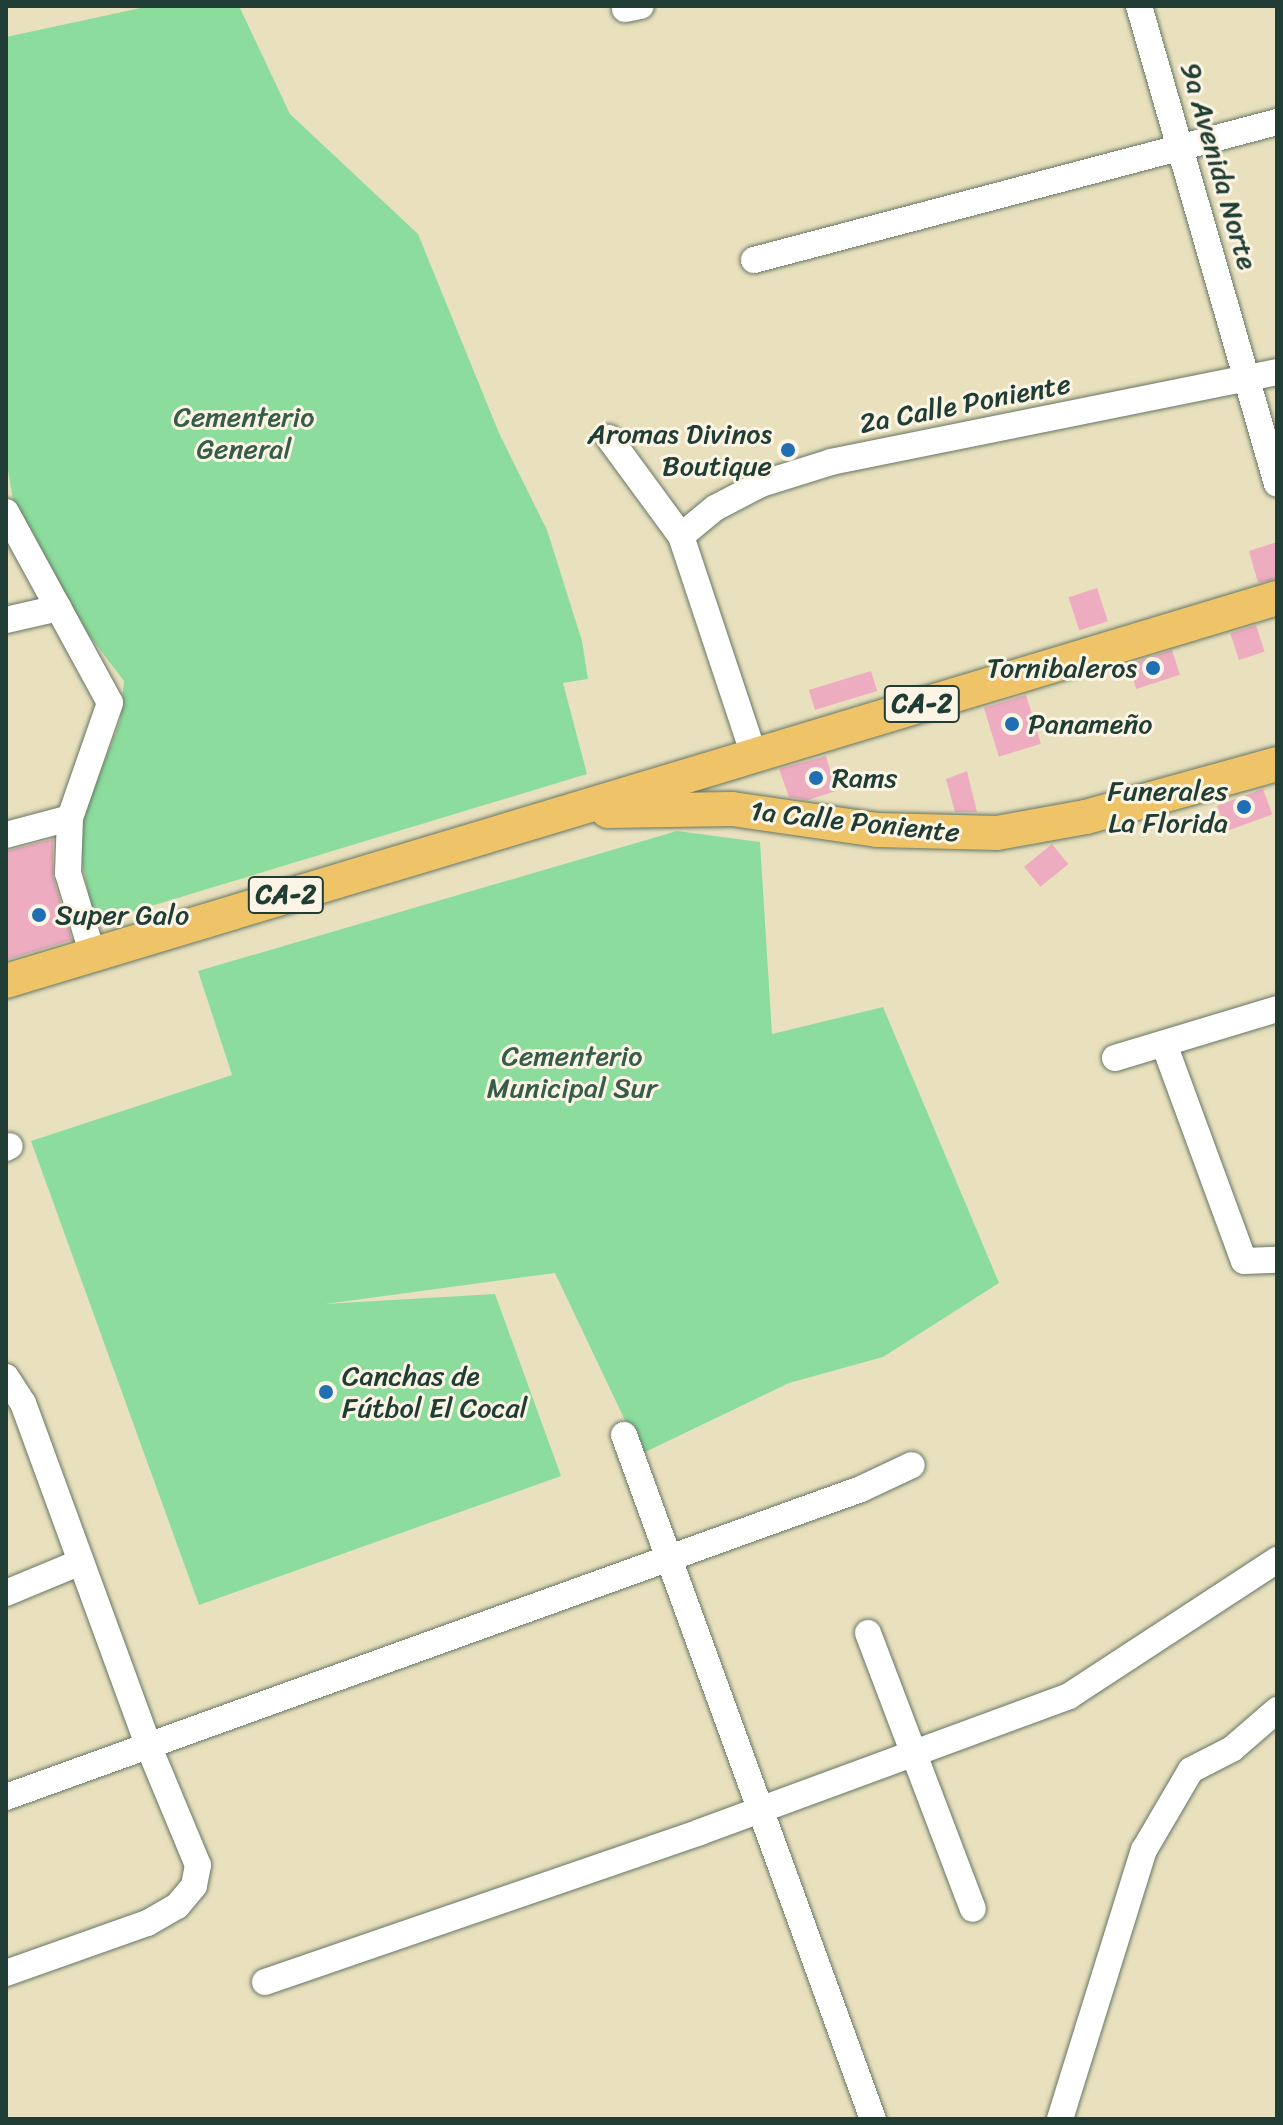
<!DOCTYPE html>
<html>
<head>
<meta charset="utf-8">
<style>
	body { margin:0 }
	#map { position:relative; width:1283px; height:2125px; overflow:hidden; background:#e9e1be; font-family:Sriracha,sans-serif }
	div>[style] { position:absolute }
	.green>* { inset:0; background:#8cdd9d }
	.building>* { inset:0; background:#eeacc1; transform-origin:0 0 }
	.roads { filter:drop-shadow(0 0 2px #667664) drop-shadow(0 0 2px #667664) }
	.minor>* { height:26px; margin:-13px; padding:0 13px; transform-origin:13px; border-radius:13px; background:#fff }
	.major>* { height:34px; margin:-17px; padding:0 17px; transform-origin:17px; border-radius:17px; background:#efc469 }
	.dots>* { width:22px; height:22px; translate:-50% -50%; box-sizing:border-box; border:4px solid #fcf5e5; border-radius:50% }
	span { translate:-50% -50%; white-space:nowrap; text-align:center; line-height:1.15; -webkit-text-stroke:6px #fcf5e5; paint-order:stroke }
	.shield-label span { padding:2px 6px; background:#fcf5e5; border:2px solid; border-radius:6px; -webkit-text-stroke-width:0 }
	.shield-label { font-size:26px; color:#1f3d34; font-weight:700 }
	.street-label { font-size:28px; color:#1f3d34 }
	.park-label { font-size:28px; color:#355d49 }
	.poi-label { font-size:28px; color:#1f3d34 }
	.right { translate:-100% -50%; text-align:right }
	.left { translate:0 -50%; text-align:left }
	.frame { position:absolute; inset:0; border:8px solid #1f3d34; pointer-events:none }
</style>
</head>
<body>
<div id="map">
	<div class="green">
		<div style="clip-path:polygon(150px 6px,239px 6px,290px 114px,418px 234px,499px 433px,547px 530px,582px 641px,588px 679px,563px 683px,587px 774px,95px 923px,76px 834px,120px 722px,124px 681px,85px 630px,14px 505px,6px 460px,6px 37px)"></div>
		<div style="clip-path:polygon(677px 831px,760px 842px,772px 1034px,883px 1007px,999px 1283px,883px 1357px,789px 1383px,641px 1454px,555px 1273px,325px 1304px,495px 1294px,561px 1476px,199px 1605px,31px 1141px,232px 1075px,198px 971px)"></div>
	</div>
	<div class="building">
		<div style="clip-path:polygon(1277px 542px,1277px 579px,1258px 583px,1249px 551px)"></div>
		<div style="left:1097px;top:588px;width:35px;height:30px;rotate:72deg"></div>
		<div style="left:1256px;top:625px;width:28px;height:27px;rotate:72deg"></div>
		<div style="left:1172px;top:650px;width:26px;height:46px;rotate:72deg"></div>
		<div style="left:871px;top:671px;width:21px;height:65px;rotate:73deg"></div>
		<div style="left:1026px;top:695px;width:51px;height:44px;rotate:73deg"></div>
		<div style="clip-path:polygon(826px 756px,836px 791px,808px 800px,789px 797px,779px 769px)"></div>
		<div style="clip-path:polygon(967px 771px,977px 812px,955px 812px,946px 779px)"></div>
		<div style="left:1263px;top:789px;width:27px;height:49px;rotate:70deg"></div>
		<div style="clip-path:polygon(53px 839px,53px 877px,72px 940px,6px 960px,6px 851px)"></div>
		<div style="left:1052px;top:844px;width:26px;height:36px;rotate:51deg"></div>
	</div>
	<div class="roads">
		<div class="minor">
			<div style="left:1139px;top:6px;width:497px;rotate:73.9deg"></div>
			<div style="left:625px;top:9px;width:16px;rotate:-11deg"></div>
			<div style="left:754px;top:260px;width:541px;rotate:-14.78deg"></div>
			<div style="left:609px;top:438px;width:122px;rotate:53.7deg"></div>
			<div style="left:681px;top:536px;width:231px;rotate:71.6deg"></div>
			<div style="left:6px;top:512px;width:217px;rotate:61.4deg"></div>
			<div style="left:110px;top:703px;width:122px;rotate:109.2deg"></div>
			<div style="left:70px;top:818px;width:55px;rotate:92.1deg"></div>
			<div style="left:68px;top:873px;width:87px;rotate:73.2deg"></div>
			<div style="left:681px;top:536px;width:44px;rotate:-39.5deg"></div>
			<div style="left:715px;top:508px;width:52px;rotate:-27.6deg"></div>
			<div style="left:761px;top:484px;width:73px;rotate:-17.4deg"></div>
			<div style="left:831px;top:462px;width:455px;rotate:-11.4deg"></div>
			<div style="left:6px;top:620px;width:54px;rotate:-12.8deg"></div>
			<div style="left:6px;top:835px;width:66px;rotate:-14.9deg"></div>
			<div style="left:1164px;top:1044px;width:231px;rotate:69.8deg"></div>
			<div style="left:1244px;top:1261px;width:33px;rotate:-2deg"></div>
			<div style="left:1115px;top:1058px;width:169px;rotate:-16.8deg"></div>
			<div style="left:6px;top:1148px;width:4px;rotate:-27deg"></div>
			<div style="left:6px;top:1377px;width:31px;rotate:57deg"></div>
			<div style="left:23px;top:1403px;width:364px;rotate:69.9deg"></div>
			<div style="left:148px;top:1745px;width:130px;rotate:67.4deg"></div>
			<div style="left:198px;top:1865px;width:21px;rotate:101deg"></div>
			<div style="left:194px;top:1886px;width:26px;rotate:130deg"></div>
			<div style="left:177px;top:1906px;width:34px;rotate:150deg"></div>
			<div style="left:147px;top:1923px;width:150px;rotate:160.5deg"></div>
			<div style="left:624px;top:1435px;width:728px;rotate:70deg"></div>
			<div style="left:6px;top:1593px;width:81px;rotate:-22.5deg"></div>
			<div style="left:868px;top:1633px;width:295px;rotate:69.2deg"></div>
			<div style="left:6px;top:1797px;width:909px;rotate:-19.81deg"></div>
			<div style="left:861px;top:1489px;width:56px;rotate:-25.2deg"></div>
			<div style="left:265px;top:1982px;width:460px;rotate:-19deg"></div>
			<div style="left:700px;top:1832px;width:393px;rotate:-20.2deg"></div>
			<div style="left:1069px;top:1696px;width:249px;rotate:-33.2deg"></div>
			<div style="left:1060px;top:2119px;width:282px;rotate:-72.7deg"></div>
			<div style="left:1144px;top:1850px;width:93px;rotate:-59.6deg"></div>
			<div style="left:1191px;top:1770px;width:46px;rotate:-27.1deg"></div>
			<div style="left:1232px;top:1749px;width:60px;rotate:-40.9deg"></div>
		</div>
		<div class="major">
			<div style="left:608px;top:811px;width:124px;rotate:-0.9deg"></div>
			<div style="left:732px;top:809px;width:147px;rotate:8.2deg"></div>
			<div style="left:877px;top:830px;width:120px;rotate:1.4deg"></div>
			<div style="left:997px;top:833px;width:90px;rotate:-10.2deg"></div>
			<div style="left:1086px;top:817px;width:198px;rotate:-15.5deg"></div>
			<div style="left:6px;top:981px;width:1327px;rotate:-16.77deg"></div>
		</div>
	</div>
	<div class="dots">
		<div style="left:788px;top:450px;background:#1f6fb2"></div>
		<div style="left:1153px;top:668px;background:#1f6fb2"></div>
		<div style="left:1012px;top:724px;background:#1f6fb2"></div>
		<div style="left:816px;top:778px;background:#1f6fb2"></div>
		<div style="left:1244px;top:807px;background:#1f6fb2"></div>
		<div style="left:39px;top:915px;background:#1f6fb2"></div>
		<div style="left:326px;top:1392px;background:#1f6fb2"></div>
	</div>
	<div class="shield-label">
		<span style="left:922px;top:704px">CA-2</span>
		<span style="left:286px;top:895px">CA-2</span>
	</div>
	<div class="street-label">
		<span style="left:1219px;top:166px;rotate:74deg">9a Avenida Norte</span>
		<span style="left:965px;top:404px;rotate:-11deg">2a Calle Poniente</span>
		<span style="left:855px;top:822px;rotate:6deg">1a Calle Poniente</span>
	</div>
	<div class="park-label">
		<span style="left:244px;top:433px">Cementerio<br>General</span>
		<span style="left:572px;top:1072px">Cementerio<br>Municipal Sur</span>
	</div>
	<div class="poi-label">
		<span class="right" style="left:772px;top:450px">Aromas Divinos<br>Boutique</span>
		<span class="right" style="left:1137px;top:668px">Tornibaleros</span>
		<span class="left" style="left:1028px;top:724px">Panameño</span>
		<span class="left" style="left:832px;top:778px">Rams</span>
		<span class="right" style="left:1228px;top:807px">Funerales<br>La Florida</span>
		<span class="left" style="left:55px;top:915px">Super Galo</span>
		<span class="left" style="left:342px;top:1392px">Canchas de<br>Fútbol El Cocal</span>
	</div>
	<div class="frame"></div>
</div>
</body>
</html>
